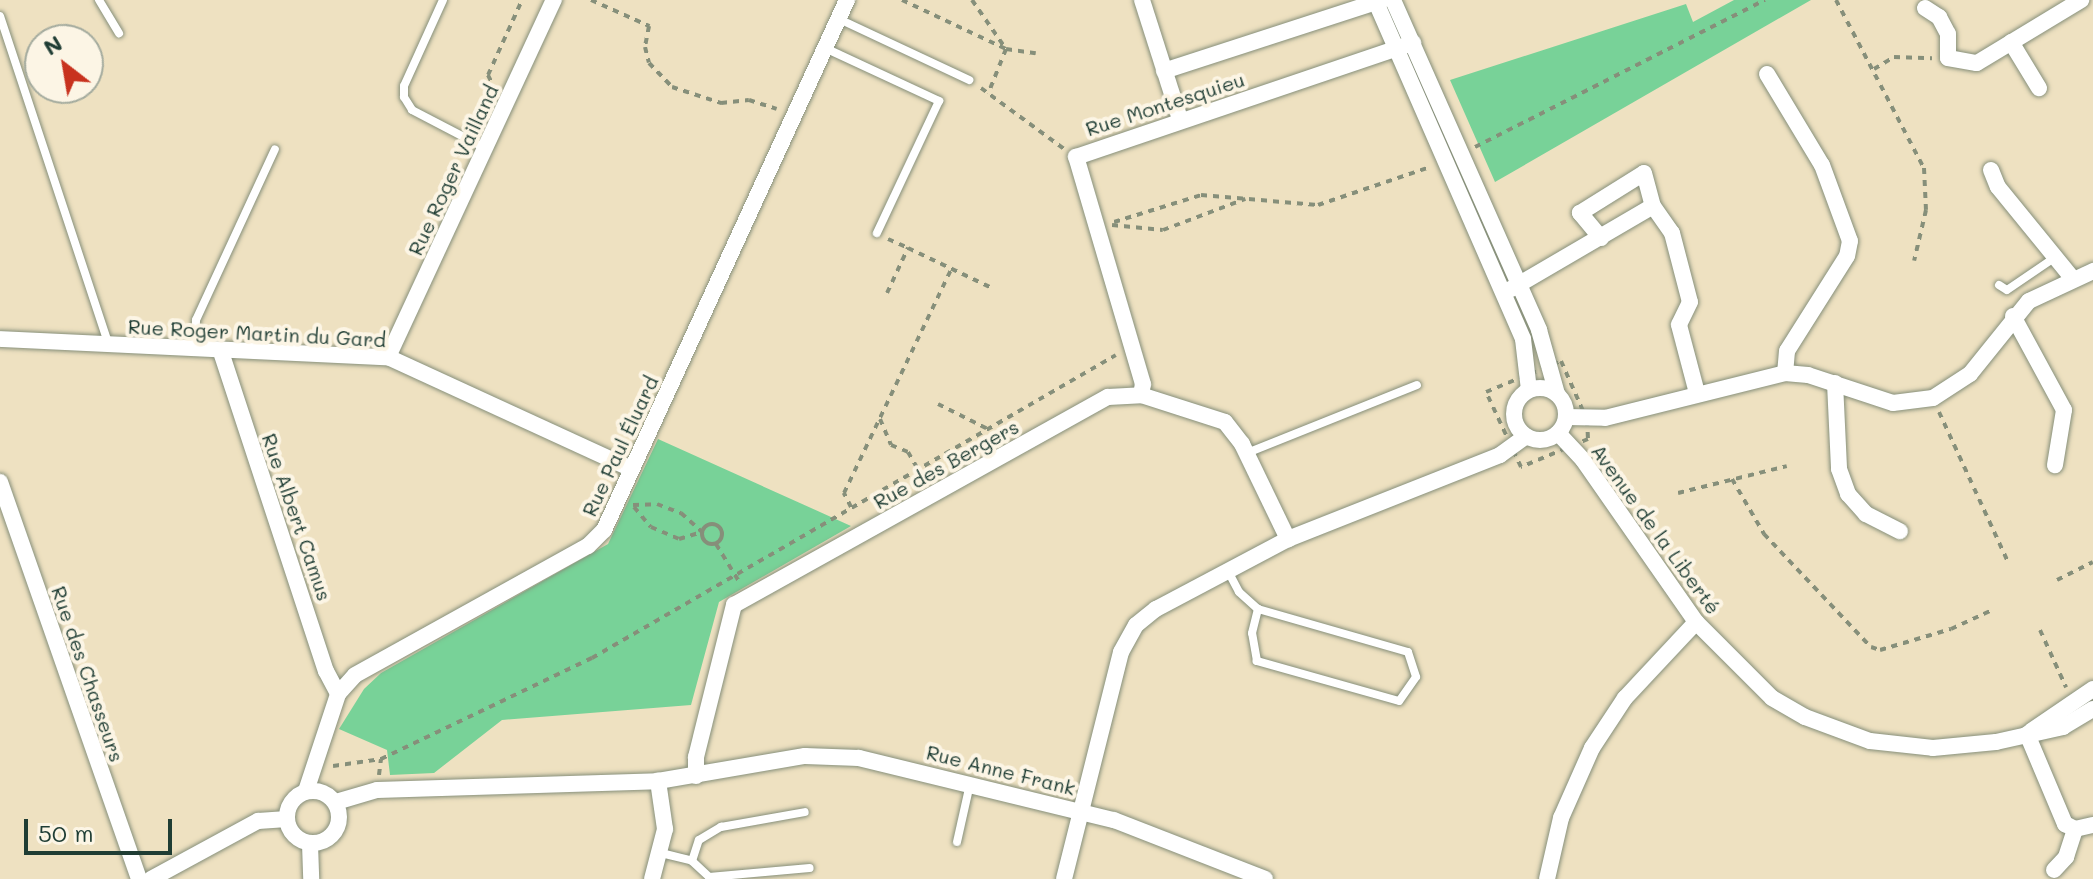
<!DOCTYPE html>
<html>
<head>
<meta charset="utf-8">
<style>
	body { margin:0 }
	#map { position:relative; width:2093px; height:879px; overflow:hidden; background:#eee1c1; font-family:Mali,sans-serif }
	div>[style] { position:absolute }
	.green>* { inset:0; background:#78d298 }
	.path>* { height:4px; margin-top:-2px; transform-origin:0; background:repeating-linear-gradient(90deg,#868f7a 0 6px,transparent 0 12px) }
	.path>.ring { margin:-2px; padding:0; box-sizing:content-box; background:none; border:4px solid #868f7a; border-radius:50% }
	.roads { filter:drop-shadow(0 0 2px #868f7a) drop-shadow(0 0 2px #868f7a) }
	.lane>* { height:8px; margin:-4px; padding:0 4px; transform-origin:4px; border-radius:4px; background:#fff }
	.street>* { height:16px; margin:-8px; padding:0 8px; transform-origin:8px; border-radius:8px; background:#fff }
	.street>.ring { margin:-8px; padding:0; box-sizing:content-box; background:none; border:16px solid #fff; border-radius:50% }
	span { translate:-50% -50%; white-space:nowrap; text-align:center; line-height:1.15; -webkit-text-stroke:8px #fcf5e5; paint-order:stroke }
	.street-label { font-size:20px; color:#1f3d34 }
	.north { position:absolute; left:24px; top:24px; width:80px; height:80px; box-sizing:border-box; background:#fcf5e5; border:2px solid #a4ab9e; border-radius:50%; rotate:329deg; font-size:22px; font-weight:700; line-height:32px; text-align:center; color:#1f3d34 }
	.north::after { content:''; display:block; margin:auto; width:28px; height:36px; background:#c8321e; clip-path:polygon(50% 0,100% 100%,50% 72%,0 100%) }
	.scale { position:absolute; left:24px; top:819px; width:148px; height:36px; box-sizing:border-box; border:4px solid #1f3d34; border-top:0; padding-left:10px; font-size:24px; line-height:28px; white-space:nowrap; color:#1f3d34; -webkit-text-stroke:6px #fcf5e5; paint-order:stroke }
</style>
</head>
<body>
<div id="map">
	<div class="green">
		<div style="clip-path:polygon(1734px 0,1811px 0,1495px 182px,1450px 80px,1686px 4px,1693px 22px)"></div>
		<div style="clip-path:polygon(658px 439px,851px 526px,719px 602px,691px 705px,502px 720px,434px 773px,390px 775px,387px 750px,339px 729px,364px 689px,381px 673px,608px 544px)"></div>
	</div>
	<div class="path">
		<div style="left:591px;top:0;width:64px;rotate:24.1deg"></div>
		<div style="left:649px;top:26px;width:21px;rotate:101deg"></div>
		<div style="left:645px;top:47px;width:16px;rotate:76deg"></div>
		<div style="left:649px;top:63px;width:33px;rotate:46deg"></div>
		<div style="left:672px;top:87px;width:52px;rotate:18.1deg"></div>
		<div style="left:721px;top:103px;width:28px;rotate:-6deg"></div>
		<div style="left:749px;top:100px;width:29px;rotate:18deg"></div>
		<div style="left:902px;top:0;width:115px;rotate:25.2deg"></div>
		<div style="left:1006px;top:49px;width:48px;rotate:111.8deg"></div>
		<div style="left:972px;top:0;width:60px;rotate:55.2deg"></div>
		<div style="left:1006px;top:49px;width:30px;rotate:8deg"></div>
		<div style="left:1836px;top:0;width:190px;rotate:62.4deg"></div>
		<div style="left:1924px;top:168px;width:42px;rotate:87.3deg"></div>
		<div style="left:1926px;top:210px;width:52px;rotate:103.2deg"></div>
		<div style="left:1874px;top:69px;width:23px;rotate:-31deg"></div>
		<div style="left:1894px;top:57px;width:38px;rotate:2deg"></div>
		<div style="left:981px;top:88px;width:103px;rotate:36.3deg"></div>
		<div style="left:496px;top:91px;width:18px;rotate:-117deg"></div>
		<div style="left:488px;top:75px;width:82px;rotate:-65.6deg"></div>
		<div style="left:1475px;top:147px;width:325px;rotate:-26.9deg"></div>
		<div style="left:1114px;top:222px;width:91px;rotate:-17.2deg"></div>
		<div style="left:1201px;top:195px;width:117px;rotate:4.9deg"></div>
		<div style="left:1318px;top:205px;width:118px;rotate:-18.7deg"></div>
		<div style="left:1112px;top:225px;width:51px;rotate:5.6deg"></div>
		<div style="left:1163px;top:230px;width:88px;rotate:-20.7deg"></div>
		<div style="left:888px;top:239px;width:22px;rotate:24deg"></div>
		<div style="left:887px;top:293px;width:50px;rotate:-65deg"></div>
		<div style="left:908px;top:248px;width:95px;rotate:25.5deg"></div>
		<div style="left:1561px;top:361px;width:64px;rotate:66.2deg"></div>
		<div style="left:1587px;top:420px;width:19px;rotate:87deg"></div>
		<div style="left:1588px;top:439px;width:73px;rotate:157.3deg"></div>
		<div style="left:1521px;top:467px;width:83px;rotate:-115deg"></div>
		<div style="left:1486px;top:392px;width:81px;rotate:-22.5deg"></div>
		<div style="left:938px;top:404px;width:54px;rotate:26.6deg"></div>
		<div style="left:1939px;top:412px;width:165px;rotate:65.3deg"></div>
		<div style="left:880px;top:419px;width:28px;rotate:67deg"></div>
		<div style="left:891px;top:445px;width:18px;rotate:22deg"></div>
		<div style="left:908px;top:452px;width:34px;rotate:60deg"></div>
		<div style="left:1732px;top:479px;width:64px;rotate:59.8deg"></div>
		<div style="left:1764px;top:534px;width:156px;rotate:46.6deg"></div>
		<div style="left:1871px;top:647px;width:9px;rotate:18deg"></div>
		<div style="left:1880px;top:650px;width:74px;rotate:-16.5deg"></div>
		<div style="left:1951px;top:629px;width:43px;rotate:-24.8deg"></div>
		<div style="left:1678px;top:493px;width:112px;rotate:-13.9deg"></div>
		<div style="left:633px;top:505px;width:24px;rotate:-2deg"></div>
		<div style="left:657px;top:504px;width:26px;rotate:21deg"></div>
		<div style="left:681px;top:513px;width:28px;rotate:42deg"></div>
		<div style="left:634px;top:507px;width:26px;rotate:50deg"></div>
		<div style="left:651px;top:527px;width:30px;rotate:23deg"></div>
		<div style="left:679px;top:539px;width:24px;rotate:-17deg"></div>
		<div style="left:851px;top:507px;width:16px;rotate:-117deg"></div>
		<div style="left:844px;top:493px;width:247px;rotate:-64.4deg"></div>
		<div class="ring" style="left:702px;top:524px;width:16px;height:16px"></div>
		<div style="left:716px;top:544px;width:46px;rotate:58.4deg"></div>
		<div style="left:2057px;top:580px;width:40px;rotate:-26.6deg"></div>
		<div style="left:2040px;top:630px;width:63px;rotate:65.5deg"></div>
		<div style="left:333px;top:766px;width:49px;rotate:-8.3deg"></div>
		<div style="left:379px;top:775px;width:16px;rotate:-83deg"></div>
		<div style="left:381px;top:759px;width:234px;rotate:-25.6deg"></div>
		<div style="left:592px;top:658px;width:605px;rotate:-30.04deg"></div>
	</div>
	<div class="roads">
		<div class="lane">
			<div style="left:99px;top:0;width:39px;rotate:59deg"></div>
			<div style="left:443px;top:0;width:94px;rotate:114.4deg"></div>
			<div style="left:404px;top:86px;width:11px;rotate:90deg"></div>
			<div style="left:404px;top:97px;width:15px;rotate:58deg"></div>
			<div style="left:412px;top:110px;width:82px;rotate:27.5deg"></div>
			<div style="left:0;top:16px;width:347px;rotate:71.7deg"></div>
			<div style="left:839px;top:19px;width:144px;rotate:25.1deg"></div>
			<div style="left:825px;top:48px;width:126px;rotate:24.9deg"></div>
			<div style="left:939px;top:101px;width:146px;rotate:115.2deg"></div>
			<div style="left:1999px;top:285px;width:9px;rotate:32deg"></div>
			<div style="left:2007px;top:290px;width:60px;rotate:-34.2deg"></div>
			<div style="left:195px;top:349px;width:29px;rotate:-88deg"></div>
			<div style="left:196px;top:320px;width:188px;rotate:-65.2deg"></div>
			<div style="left:1247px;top:453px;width:183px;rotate:-21.8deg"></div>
			<div style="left:1229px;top:573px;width:21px;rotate:62deg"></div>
			<div style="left:1239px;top:592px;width:25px;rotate:42deg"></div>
			<div style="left:1258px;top:609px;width:156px;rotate:16deg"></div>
			<div style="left:1408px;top:652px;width:26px;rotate:72deg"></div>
			<div style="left:1416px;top:677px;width:29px;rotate:125deg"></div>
			<div style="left:1399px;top:701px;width:148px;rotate:-164.3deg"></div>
			<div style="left:1257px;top:661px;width:28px;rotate:-100deg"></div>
			<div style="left:1252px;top:633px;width:25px;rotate:-76deg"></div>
			<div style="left:957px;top:842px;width:59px;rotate:-77.4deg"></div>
			<div style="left:661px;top:853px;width:32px;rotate:14deg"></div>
			<div style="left:692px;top:861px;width:23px;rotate:43deg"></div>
			<div style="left:709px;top:877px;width:101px;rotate:-5.1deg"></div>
			<div style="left:692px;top:861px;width:22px;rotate:-72deg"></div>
			<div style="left:699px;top:840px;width:26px;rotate:-31deg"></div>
			<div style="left:721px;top:827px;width:85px;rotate:-10.1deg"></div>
		</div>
		<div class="street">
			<div style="left:1142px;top:0;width:125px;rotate:72.3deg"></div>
			<div style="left:1375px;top:0;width:370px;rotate:66.4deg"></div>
			<div style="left:1523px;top:339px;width:51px;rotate:83.3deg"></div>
			<div style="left:1393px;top:0;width:361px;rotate:66.1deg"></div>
			<div style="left:1539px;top:330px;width:66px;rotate:74.3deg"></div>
			<div style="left:1925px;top:8px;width:17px;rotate:33deg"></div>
			<div style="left:1939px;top:17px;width:19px;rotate:62deg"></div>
			<div style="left:1948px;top:34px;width:24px;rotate:90deg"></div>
			<div style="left:1948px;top:58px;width:29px;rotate:10deg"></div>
			<div style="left:1977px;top:63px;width:122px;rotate:-31.2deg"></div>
			<div style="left:2011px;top:42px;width:54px;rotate:58.7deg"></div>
			<div style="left:1164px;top:71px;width:230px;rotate:-18deg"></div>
			<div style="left:1767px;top:74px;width:106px;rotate:58.9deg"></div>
			<div style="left:1822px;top:165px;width:81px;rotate:69.8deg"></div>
			<div style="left:1850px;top:241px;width:15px;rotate:101deg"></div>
			<div style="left:1847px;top:256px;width:112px;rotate:122.3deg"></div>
			<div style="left:1787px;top:351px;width:22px;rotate:95deg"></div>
			<div style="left:1991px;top:170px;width:18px;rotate:68deg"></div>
			<div style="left:1998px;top:187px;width:119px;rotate:50.8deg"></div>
			<div style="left:1601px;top:238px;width:33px;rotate:-130deg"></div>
			<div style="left:1580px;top:213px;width:75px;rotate:-32deg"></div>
			<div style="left:1644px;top:173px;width:34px;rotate:75deg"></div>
			<div style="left:1511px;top:289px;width:164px;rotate:-30.3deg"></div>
			<div style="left:1653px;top:206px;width:33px;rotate:55deg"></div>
			<div style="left:1672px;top:233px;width:71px;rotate:75.4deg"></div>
			<div style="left:1690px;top:302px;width:25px;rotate:116deg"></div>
			<div style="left:1679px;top:325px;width:70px;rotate:75.2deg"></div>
			<div style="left:2013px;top:316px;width:107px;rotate:61.5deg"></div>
			<div style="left:2064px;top:410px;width:56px;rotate:99.3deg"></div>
			<div style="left:0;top:339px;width:388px;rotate:2.7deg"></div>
			<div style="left:388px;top:357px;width:268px;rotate:24.7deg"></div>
			<div style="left:221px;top:352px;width:336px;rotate:71.8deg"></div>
			<div style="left:326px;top:671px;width:26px;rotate:62deg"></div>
			<div style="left:388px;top:357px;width:394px;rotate:-65.1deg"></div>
			<div style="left:1835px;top:383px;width:86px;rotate:87.3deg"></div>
			<div style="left:1839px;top:469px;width:27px;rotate:70deg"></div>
			<div style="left:1848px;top:494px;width:27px;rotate:48deg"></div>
			<div style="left:1866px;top:514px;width:38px;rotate:27deg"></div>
			<div class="ring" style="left:1514px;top:388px;width:36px;height:36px"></div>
			<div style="left:1141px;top:395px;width:11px;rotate:-80deg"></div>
			<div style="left:1143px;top:384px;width:237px;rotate:-106.4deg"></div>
			<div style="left:1076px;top:157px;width:356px;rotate:-18.7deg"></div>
			<div style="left:1566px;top:417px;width:39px;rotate:1deg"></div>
			<div style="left:1605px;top:418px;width:186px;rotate:-14deg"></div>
			<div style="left:1785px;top:373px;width:23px;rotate:5deg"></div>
			<div style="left:1808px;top:375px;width:89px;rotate:18.2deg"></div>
			<div style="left:1893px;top:403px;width:40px;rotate:-7.1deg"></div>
			<div style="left:1933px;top:398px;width:44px;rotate:-33deg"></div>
			<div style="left:1970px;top:374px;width:94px;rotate:-51.1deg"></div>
			<div style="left:2029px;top:301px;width:71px;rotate:-25.1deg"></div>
			<div style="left:1558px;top:433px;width:37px;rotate:47deg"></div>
			<div style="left:1583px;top:460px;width:198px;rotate:55.1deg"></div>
			<div style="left:1696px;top:622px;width:107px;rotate:45deg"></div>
			<div style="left:1772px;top:698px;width:38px;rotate:30deg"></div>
			<div style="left:1805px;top:717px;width:69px;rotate:20.3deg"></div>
			<div style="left:1870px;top:741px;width:63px;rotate:6.3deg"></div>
			<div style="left:1933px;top:748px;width:63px;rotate:-5.4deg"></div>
			<div style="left:1996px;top:742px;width:69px;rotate:-12.6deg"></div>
			<div style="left:2063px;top:727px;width:35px;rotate:-31deg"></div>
			<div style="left:0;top:482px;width:421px;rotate:70.7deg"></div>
			<div style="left:2031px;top:731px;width:75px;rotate:-34.1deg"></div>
			<div style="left:2027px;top:734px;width:98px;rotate:67.1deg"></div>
			<div style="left:2065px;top:824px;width:11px;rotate:27deg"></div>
			<div style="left:2075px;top:829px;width:18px;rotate:-13deg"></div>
			<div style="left:696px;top:776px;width:19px;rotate:-90deg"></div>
			<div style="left:696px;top:757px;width:157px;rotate:-76deg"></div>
			<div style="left:734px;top:605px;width:428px;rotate:-29.1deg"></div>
			<div style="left:1108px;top:397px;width:33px;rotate:-3deg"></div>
			<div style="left:1141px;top:395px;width:88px;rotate:17.8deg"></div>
			<div style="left:1225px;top:422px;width:28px;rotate:52deg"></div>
			<div style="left:1242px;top:444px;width:106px;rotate:64.2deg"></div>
			<div class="ring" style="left:287px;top:791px;width:36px;height:36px"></div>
			<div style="left:306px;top:791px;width:102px;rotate:-71.7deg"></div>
			<div style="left:338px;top:694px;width:25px;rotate:-48deg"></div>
			<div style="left:355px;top:675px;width:266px;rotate:-29deg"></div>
			<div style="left:588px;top:546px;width:23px;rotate:-45deg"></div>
			<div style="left:604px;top:530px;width:583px;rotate:-65.37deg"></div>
			<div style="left:336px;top:802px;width:43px;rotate:-16.3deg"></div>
			<div style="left:377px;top:790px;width:281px;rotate:-1.8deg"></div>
			<div style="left:658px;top:781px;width:149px;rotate:-9.7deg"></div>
			<div style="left:805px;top:756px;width:54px;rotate:2.1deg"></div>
			<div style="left:859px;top:758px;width:262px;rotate:13.7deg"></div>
			<div style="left:1114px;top:820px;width:162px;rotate:21.3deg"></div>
			<div style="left:310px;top:844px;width:35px;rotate:88deg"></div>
			<div style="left:2054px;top:870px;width:18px;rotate:-47deg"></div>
			<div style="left:2066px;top:857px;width:29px;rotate:-72deg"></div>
			<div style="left:151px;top:879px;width:122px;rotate:-28.5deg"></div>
			<div style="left:258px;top:821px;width:29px;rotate:-4deg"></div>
			<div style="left:652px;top:879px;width:52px;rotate:-75.4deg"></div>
			<div style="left:665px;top:829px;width:49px;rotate:-98.3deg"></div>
			<div style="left:1064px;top:879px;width:234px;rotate:-75.9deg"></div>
			<div style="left:1121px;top:652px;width:31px;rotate:-61deg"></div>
			<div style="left:1136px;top:625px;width:26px;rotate:-39deg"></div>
			<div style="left:1156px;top:609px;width:149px;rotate:-27.9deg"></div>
			<div style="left:1288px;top:539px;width:228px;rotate:-21.6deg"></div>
			<div style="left:1500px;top:455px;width:32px;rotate:-36deg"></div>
			<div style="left:1547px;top:879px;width:63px;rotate:-77.1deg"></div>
			<div style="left:1561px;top:818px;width:77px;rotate:-66.1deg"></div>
			<div style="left:1592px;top:748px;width:60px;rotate:-56.6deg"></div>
			<div style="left:1625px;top:698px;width:104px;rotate:-46.9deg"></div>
		</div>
	</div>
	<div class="street-label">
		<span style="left:1165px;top:104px;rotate:-18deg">Rue Montesquieu</span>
		<span style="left:453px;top:170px;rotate:-65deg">Rue Roger Vailland</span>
		<span style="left:257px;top:333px;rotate:3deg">Rue Roger Martin du Gard</span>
		<span style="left:620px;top:446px;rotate:-65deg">Rue Paul Éluard</span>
		<span style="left:946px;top:464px;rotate:-29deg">Rue des Bergers</span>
		<span style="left:297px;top:517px;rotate:71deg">Rue Albert Camus</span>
		<span style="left:1656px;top:529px;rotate:54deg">Avenue de la Liberté</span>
		<span style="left:88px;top:674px;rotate:71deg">Rue des Chasseurs</span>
		<span style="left:1001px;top:770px;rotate:14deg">Rue Anne Frank</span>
	</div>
	<div class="north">N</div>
	<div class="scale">50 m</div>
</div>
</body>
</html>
